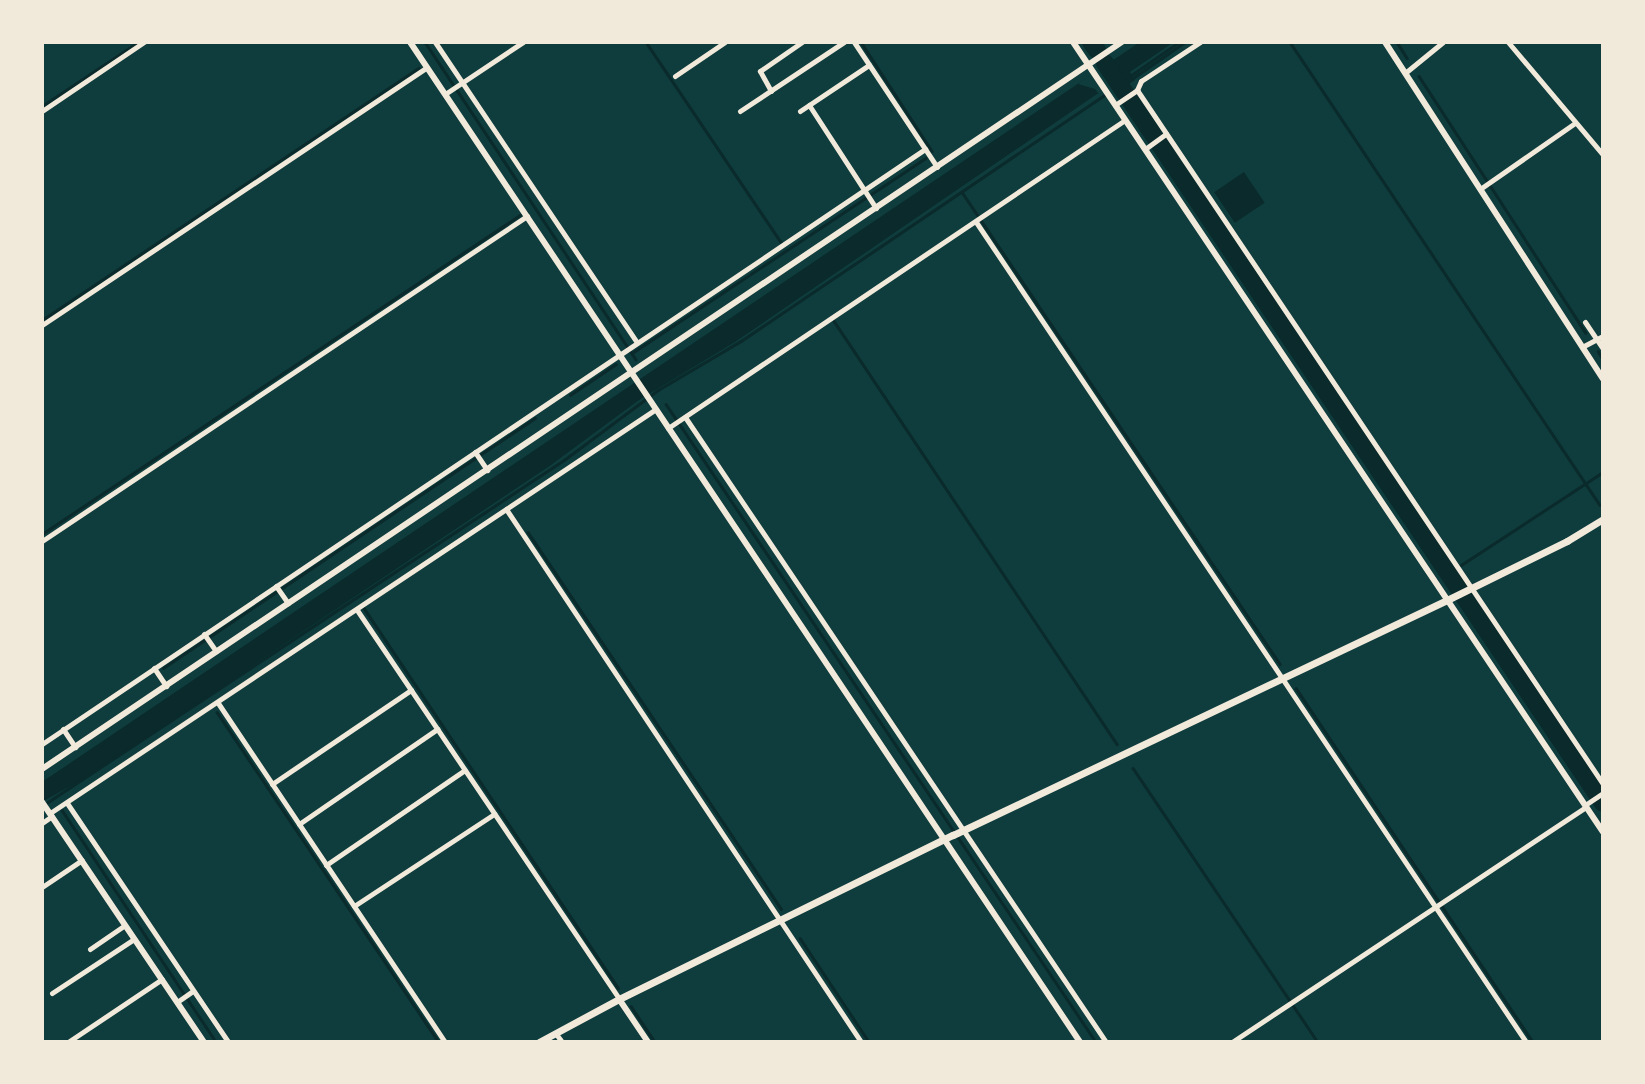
<!DOCTYPE html>
<html>
<head>
<meta charset="utf-8">
<style>
	body { margin:0 }
	#map { position:relative; width:1645px; height:1084px; overflow:hidden; background:#0f3d3e; font-family:"Source Serif 4",serif }
	div>[style] { position:absolute }
	.water>* { inset:0; background:#0a2a2b; transform-origin:0 0 }
	.pier>* { inset:0; background:#0f3d3e }
	.stream>* { height:2.5px; margin:-1.25px; padding:0 1.25px; transform-origin:1.25px; border-radius:1.25px; background:#0a2a2b }
	.river>* { height:18px; margin:-9px; padding:0 9px; transform-origin:9px; border-radius:9px; background:#0a2a2b }
	.minor>* { height:5px; margin:-2.5px; padding:0 2.5px; transform-origin:2.5px; border-radius:2.5px; background:#f1e9da }
	.tertiary>* { height:6px; margin:-3px; padding:0 3px; transform-origin:3px; border-radius:3px; background:#f1e9da }
	.secondary>* { height:7px; margin:-3.5px; padding:0 3.5px; transform-origin:3.5px; border-radius:3.5px; background:#f1e9da }
	span { translate:-50% -50%; white-space:nowrap; text-align:center; line-height:1.15; -webkit-text-stroke:6px #f1e9da; paint-order:stroke }
	.frame { position:absolute; inset:0; border:44px solid #f1e9da; pointer-events:none }
</style>
</head>
<body>
<div id="map">
	<div class="water">
		<div style="clip-path:polygon(1140px 42px,1174px 42px,1130px 72px,1135px 80px,1117px 92px,1097px 94px,735px 342px,639px 400px,551px 465px,83px 779px,42px 802px,42px 782px)"></div>
		<div style="left:1244px;top:172px;width:37px;height:36px;rotate:56deg"></div>
	</div>
	<div class="pier">
		<div style="clip-path:polygon(1102px 66px,1117px 92px,1101px 97px,1095px 89px,1078px 84px)"></div>
	</div>
	<div class="stream">
		<div style="left:425px;top:42px;width:381px;rotate:56.4deg"></div>
		<div style="left:646px;top:42px;width:245px;rotate:56deg"></div>
		<div style="left:861px;top:42px;width:130px;rotate:56.9deg"></div>
		<div style="left:1290px;top:42px;width:557px;rotate:56.2deg"></div>
		<div style="left:1397px;top:42px;width:19px;rotate:58deg"></div>
		<div style="left:1130px;top:76px;width:60px;rotate:-34.8deg"></div>
		<div style="left:1419px;top:76px;width:306px;rotate:57deg"></div>
		<div style="left:1133px;top:78px;width:63px;rotate:-34.7deg"></div>
		<div style="left:42px;top:106px;width:115px;rotate:-33.7deg"></div>
		<div style="left:962px;top:192px;width:569px;rotate:56.03deg"></div>
		<div style="left:42px;top:320px;width:453px;rotate:-33.8deg"></div>
		<div style="left:834px;top:321px;width:509px;rotate:56.22deg"></div>
		<div style="left:1598px;top:351px;width:9px;rotate:58deg"></div>
		<div style="left:632px;top:353px;width:352px;rotate:-33.6deg"></div>
		<div style="left:570px;top:395px;width:55px;rotate:-34deg"></div>
		<div style="left:666px;top:404px;width:769px;rotate:56.02deg"></div>
		<div style="left:528px;top:532px;width:454px;rotate:56.1deg"></div>
		<div style="left:42px;top:534px;width:575px;rotate:-33.72deg"></div>
		<div style="left:1461px;top:565px;width:170px;rotate:-33.2deg"></div>
		<div style="left:1448px;top:573px;width:8px;rotate:-30deg"></div>
		<div style="left:364px;top:608px;width:457px;rotate:56.2deg"></div>
		<div style="left:163px;top:668px;width:448px;rotate:-33.9deg"></div>
		<div style="left:1296px;top:688px;width:426px;rotate:56.2deg"></div>
		<div style="left:217px;top:712px;width:398px;rotate:56.1deg"></div>
		<div style="left:1133px;top:768px;width:331px;rotate:56deg"></div>
		<div style="left:45px;top:804px;width:623px;rotate:-33.54deg"></div>
		<div style="left:564px;top:460px;width:117px;rotate:-36.7deg"></div>
		<div style="left:658px;top:390px;width:96px;rotate:-30.6deg"></div>
		<div style="left:741px;top:341px;width:441px;rotate:-34.1deg"></div>
		<div style="left:62px;top:810px;width:278px;rotate:56.4deg"></div>
		<div style="left:800px;top:938px;width:125px;rotate:56.4deg"></div>
		<div style="left:631px;top:1006px;width:43px;rotate:56.3deg"></div>
	</div>
	<div class="river">
		<div style="left:1091px;top:42px;width:10px;rotate:53deg"></div>
		<div style="left:1105px;top:63px;width:892px;rotate:56.06deg"></div>
	</div>
	<div class="minor">
		<div style="left:435px;top:42px;width:362px;rotate:56.1deg"></div>
		<div style="left:854px;top:42px;width:150px;rotate:56.4deg"></div>
		<div style="left:1508px;top:42px;width:148px;rotate:49.9deg"></div>
		<div style="left:1405px;top:73px;width:49px;rotate:-39.2deg"></div>
		<div style="left:675px;top:76px;width:60px;rotate:-34.2deg"></div>
		<div style="left:1137px;top:90px;width:836px;rotate:56.12deg"></div>
		<div style="left:771px;top:91px;width:23px;rotate:-119deg"></div>
		<div style="left:760px;top:71px;width:51px;rotate:-34.6deg"></div>
		<div style="left:445px;top:94px;width:94px;rotate:-33.7deg"></div>
		<div style="left:809px;top:105px;width:123px;rotate:57deg"></div>
		<div style="left:1115px;top:105px;width:27px;rotate:-34deg"></div>
		<div style="left:1137px;top:90px;width:10px;rotate:-66deg"></div>
		<div style="left:1141px;top:81px;width:71px;rotate:-33.5deg"></div>
		<div style="left:42px;top:111px;width:123px;rotate:-34.1deg"></div>
		<div style="left:740px;top:111px;width:125px;rotate:-33.6deg"></div>
		<div style="left:800px;top:111px;width:83px;rotate:-33.7deg"></div>
		<div style="left:1145px;top:149px;width:26px;rotate:-36deg"></div>
		<div style="left:1480px;top:189px;width:116px;rotate:-34.8deg"></div>
		<div style="left:976px;top:222px;width:987px;rotate:56.15deg"></div>
		<div style="left:1585px;top:322px;width:32px;rotate:56deg"></div>
		<div style="left:42px;top:325px;width:463px;rotate:-33.8deg"></div>
		<div style="left:1582px;top:347px;width:24px;rotate:-28deg"></div>
		<div style="left:685px;top:417px;width:754px;rotate:56.04deg"></div>
		<div style="left:668px;top:428px;width:551px;rotate:-33.98deg"></div>
		<div style="left:475px;top:452px;width:22px;rotate:56deg"></div>
		<div style="left:506px;top:509px;width:640px;rotate:56.33deg"></div>
		<div style="left:42px;top:541px;width:584px;rotate:-33.83deg"></div>
		<div style="left:276px;top:586px;width:21px;rotate:55deg"></div>
		<div style="left:357px;top:610px;width:469px;rotate:56deg"></div>
		<div style="left:204px;top:634px;width:21px;rotate:55deg"></div>
		<div style="left:154px;top:668px;width:22px;rotate:56deg"></div>
		<div style="left:218px;top:703px;width:408px;rotate:56.2deg"></div>
		<div style="left:63px;top:729px;width:22px;rotate:56deg"></div>
		<div style="left:42px;top:744px;width:1065px;rotate:-33.97deg"></div>
		<div style="left:272px;top:784px;width:168px;rotate:-34.1deg"></div>
		<div style="left:67px;top:803px;width:288px;rotate:56deg"></div>
		<div style="left:1585px;top:805px;width:22px;rotate:-34deg"></div>
		<div style="left:50px;top:813px;width:728px;rotate:-33.69deg"></div>
		<div style="left:42px;top:823px;width:12px;rotate:-35deg"></div>
		<div style="left:299px;top:824px;width:168px;rotate:-34.5deg"></div>
		<div style="left:326px;top:865px;width:168px;rotate:-34.4deg"></div>
		<div style="left:42px;top:887px;width:48px;rotate:-34deg"></div>
		<div style="left:354px;top:906px;width:168px;rotate:-33.3deg"></div>
		<div style="left:90px;top:949px;width:42px;rotate:-34.4deg"></div>
		<div style="left:52px;top:993px;width:98px;rotate:-33.4deg"></div>
		<div style="left:177px;top:1002px;width:19px;rotate:-35deg"></div>
		<div style="left:556px;top:1034px;width:10px;rotate:53deg"></div>
		<div style="left:68px;top:1042px;width:113px;rotate:-33.8deg"></div>
		<div style="left:1232px;top:1042px;width:425px;rotate:-33.6deg"></div>
	</div>
	<div class="tertiary">
		<div style="left:410px;top:42px;width:1204px;rotate:56.18deg"></div>
		<div style="left:1073px;top:42px;width:951px;rotate:56.14deg"></div>
		<div style="left:1385px;top:42px;width:401px;rotate:57.1deg"></div>
		<div style="left:42px;top:769px;width:1302px;rotate:-33.95deg"></div>
		<div style="left:42px;top:802px;width:290px;rotate:56deg"></div>
		<div style="left:619px;top:999px;width:52px;rotate:56deg"></div>
	</div>
	<div class="secondary">
		<div style="left:539px;top:1042px;width:91px;rotate:-28.3deg"></div>
		<div style="left:619px;top:999px;width:372px;rotate:-26.2deg"></div>
		<div style="left:953px;top:835px;width:547px;rotate:-25.44deg"></div>
		<div style="left:1447px;top:600px;width:134px;rotate:-26.2deg"></div>
		<div style="left:1567px;top:541px;width:42px;rotate:-31.4deg"></div>
	</div>
	<div class="frame"></div>
</div>
</body>
</html>
